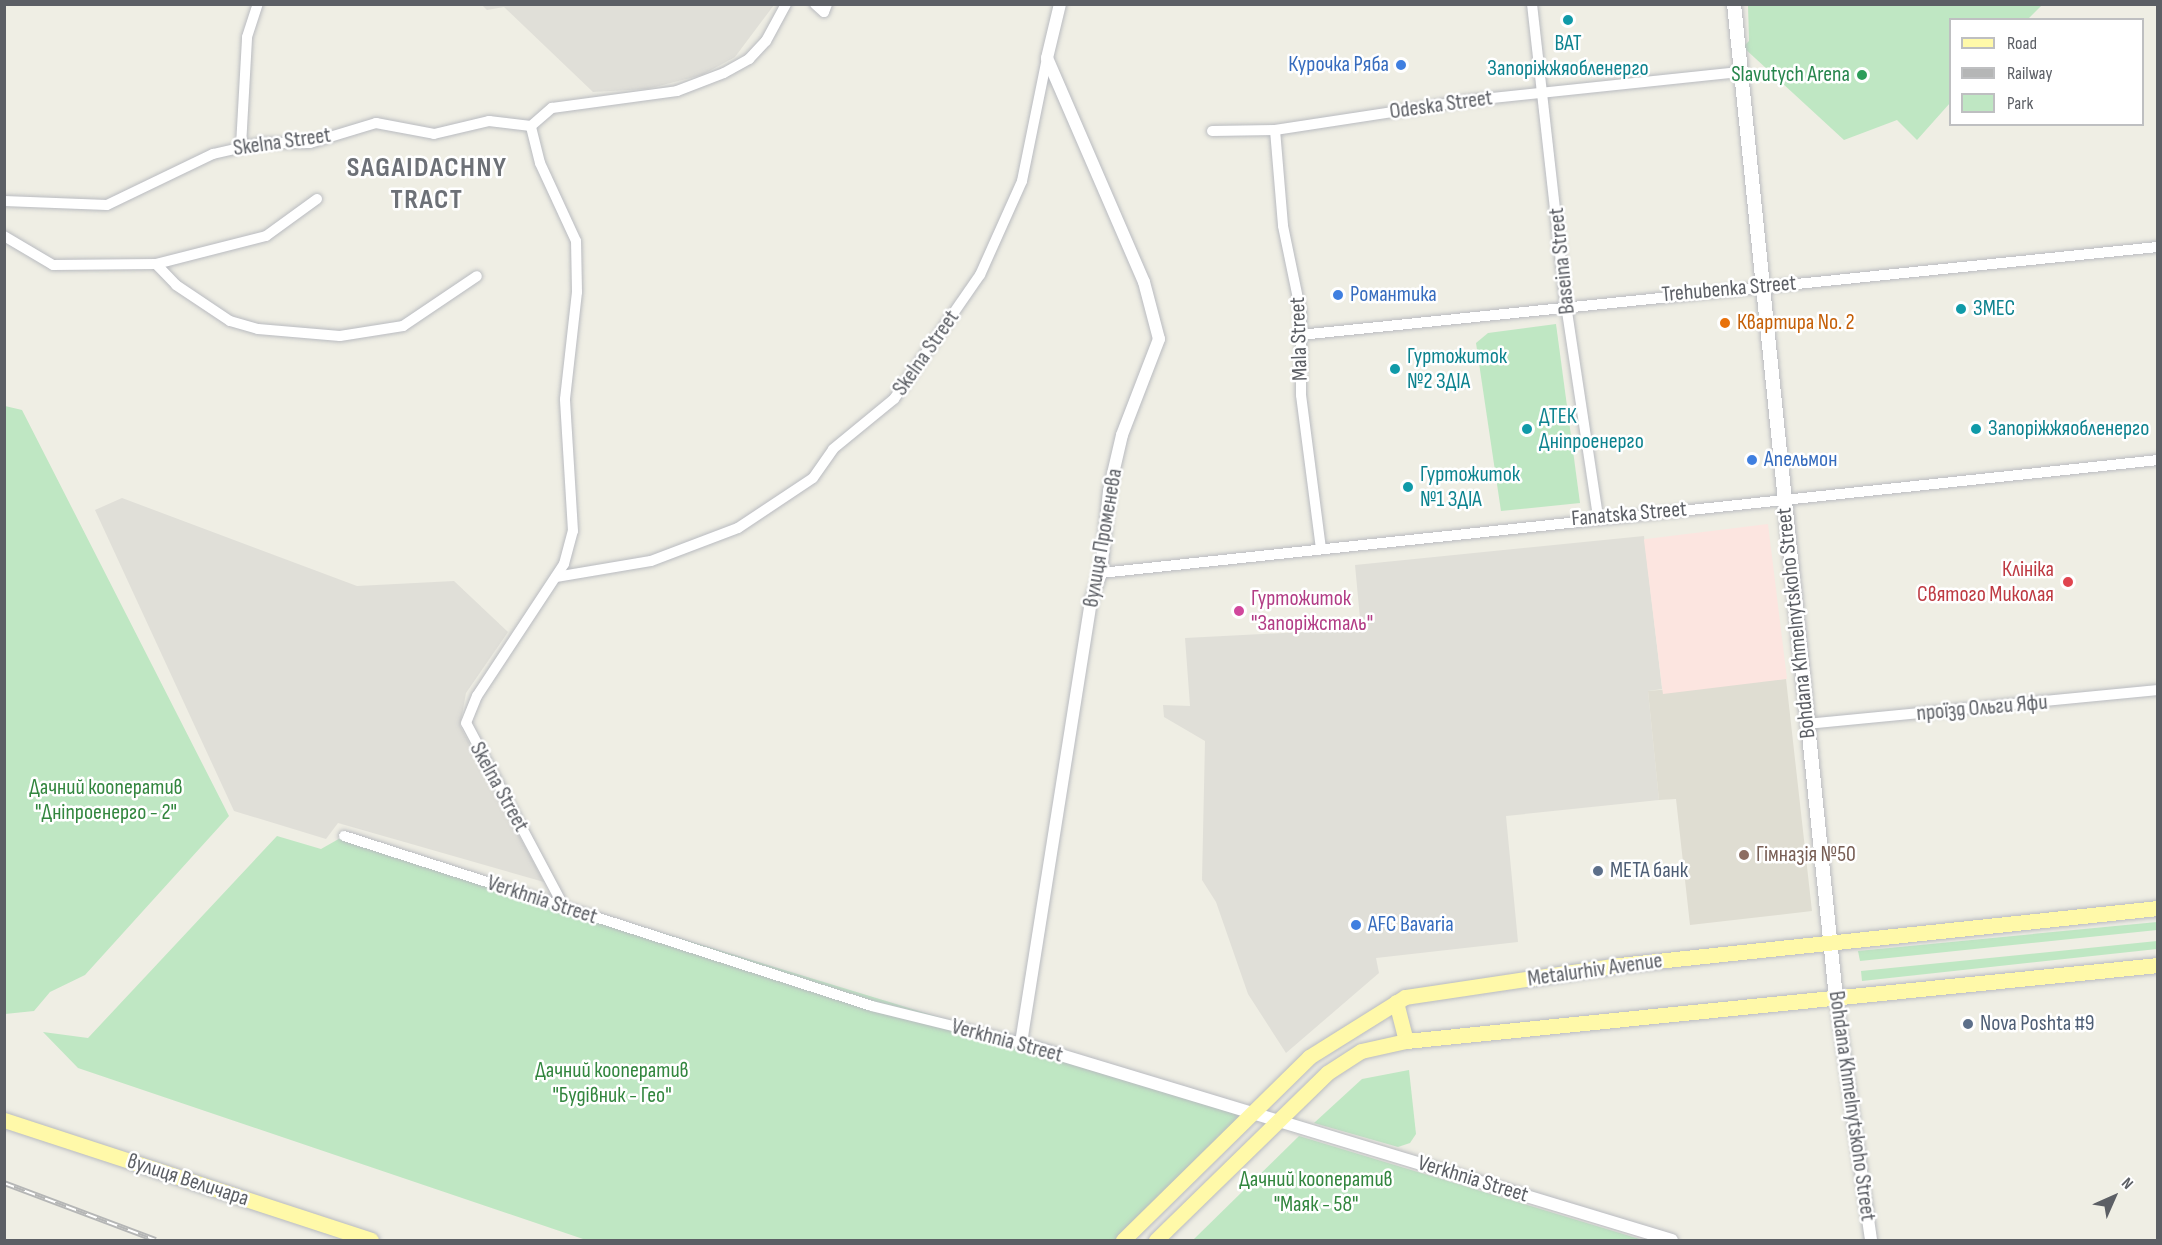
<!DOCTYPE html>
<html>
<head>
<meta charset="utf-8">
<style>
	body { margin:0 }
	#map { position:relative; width:2162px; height:1245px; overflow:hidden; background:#efeee4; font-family:"Sofia Sans Condensed",sans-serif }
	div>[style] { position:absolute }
	.industrial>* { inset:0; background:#e0dfd8 }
	.education>* { inset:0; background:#dfddd2 }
	.medical>* { inset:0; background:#fce5e0; transform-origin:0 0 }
	.green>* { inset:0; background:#bfe7c3 }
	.roads { filter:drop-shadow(0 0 2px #b9bbc0) drop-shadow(0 0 2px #b9bbc0) }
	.minor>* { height:10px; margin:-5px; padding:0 5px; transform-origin:5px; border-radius:5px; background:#fff }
	.tertiary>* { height:12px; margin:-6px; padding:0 6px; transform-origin:6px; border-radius:6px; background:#fff }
	.secondary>* { height:14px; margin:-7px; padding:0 7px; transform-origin:7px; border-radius:7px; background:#fff }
	.primary>* { height:15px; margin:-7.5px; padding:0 7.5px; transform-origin:7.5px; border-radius:7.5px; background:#fff9a9 }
	.rail>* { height:6px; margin-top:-3px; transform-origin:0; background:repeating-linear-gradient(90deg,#fff 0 11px,#b5b6b6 0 22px); box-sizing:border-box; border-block:2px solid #b5b6b6 }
	.dots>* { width:16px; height:16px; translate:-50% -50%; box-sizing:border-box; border:3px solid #fff; border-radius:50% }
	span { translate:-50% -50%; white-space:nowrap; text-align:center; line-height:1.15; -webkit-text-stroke:5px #fff; paint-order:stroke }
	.culture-label { font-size:22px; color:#0d838f }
	.left { translate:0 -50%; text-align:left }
	.shop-label { font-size:22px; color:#366cbe }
	.right { translate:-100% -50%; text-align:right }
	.leisure-label { font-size:22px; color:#27864d }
	.street-label { font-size:22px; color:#5c5f65 }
	.food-label { font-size:22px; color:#c56008 }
	.health-label { font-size:22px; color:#be3a42 }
	.hotel-label { font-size:22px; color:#b23c85 }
	.park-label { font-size:22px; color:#32863e }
	.education-label { font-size:22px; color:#785e54 }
	.service-label { font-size:22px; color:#4e5e75 }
	.district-label { font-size:28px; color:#6d7177; font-weight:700; letter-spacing:1.5px }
	.frame { position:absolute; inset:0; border:6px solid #5c5f65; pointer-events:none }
	.legend { position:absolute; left:1949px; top:18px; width:195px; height:108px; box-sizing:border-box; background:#fff; border:2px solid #bebfc1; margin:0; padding:8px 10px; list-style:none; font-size:18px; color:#5c5f65 }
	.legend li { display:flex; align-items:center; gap:12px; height:30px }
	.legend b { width:30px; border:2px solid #bebfc1 }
	.north { position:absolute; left:2084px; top:1167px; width:60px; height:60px; -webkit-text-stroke:4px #fff; paint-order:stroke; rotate:45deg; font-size:16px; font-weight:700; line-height:24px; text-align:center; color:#5c5f65 }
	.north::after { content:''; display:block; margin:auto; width:21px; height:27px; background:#5c5f65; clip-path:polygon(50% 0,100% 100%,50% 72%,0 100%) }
</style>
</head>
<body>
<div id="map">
	<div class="industrial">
		<div style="clip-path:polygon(482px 5px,774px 5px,735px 57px,702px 75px,647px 89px,593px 92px,504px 7px,487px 10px)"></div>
		<div style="clip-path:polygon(122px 498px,357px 586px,454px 581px,508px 632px,466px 693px,460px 726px,544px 882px,338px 823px,326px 839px,234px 811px,95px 510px)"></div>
		<div style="clip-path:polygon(1644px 536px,1662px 689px,1648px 691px,1659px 800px,1506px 816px,1518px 942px,1376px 958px,1379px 973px,1286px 1053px,1248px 994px,1216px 902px,1202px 880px,1205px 741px,1164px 717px,1163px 705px,1190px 706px,1185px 638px,1361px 629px,1355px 565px)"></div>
	</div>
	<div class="education">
		<div style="clip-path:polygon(1786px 679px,1812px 911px,1690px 925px,1676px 799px,1659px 800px,1648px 691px)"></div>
	</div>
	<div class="medical">
		<div style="left:1768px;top:524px;width:156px;height:125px;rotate:83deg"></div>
	</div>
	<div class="green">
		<div style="clip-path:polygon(1748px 5px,2042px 5px,2028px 19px,1950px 20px,1950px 103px,1917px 140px,1897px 120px,1844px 140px,1743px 47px,1749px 41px)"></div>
		<div style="clip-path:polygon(1556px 324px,1580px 503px,1501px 511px,1476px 343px,1488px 333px)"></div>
		<div style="clip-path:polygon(5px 406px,22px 410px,229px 816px,85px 975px,50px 992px,34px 1011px,5px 1014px)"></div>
		<div style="clip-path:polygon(277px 836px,321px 849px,344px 836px,1254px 1113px,1123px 1240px,586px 1240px,78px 1068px,43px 1032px,88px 1038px)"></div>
		<div style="clip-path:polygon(2157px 922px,2157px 930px,1860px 961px,1858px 951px)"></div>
		<div style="clip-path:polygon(2157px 941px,2157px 949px,1862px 981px,1861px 971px)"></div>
		<div style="clip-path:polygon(1409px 1070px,1416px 1134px,1410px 1143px,1398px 1147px,1314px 1123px,1362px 1079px)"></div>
		<div style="clip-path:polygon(1299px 1136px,1643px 1240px,1193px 1240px)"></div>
	</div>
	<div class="roads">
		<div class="minor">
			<div style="left:815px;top:4px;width:12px;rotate:42deg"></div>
			<div style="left:824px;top:12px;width:9px;rotate:-69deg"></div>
			<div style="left:1532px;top:4px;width:303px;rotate:83.6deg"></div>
			<div style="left:1566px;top:305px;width:213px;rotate:81.4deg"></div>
			<div style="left:1275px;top:130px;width:96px;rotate:85.2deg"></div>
			<div style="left:1283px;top:226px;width:89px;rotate:78.3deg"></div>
			<div style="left:1301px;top:313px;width:82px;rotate:90deg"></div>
			<div style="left:1301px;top:395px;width:154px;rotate:82.6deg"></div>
			<div style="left:1212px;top:131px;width:63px;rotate:-0.9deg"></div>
			<div style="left:1275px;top:130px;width:191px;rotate:-8.7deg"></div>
			<div style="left:1464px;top:101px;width:279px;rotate:-6deg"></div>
			<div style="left:241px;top:146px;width:109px;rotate:-86.8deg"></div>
			<div style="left:247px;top:37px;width:35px;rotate:-72deg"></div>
			<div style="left:317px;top:199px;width:63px;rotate:144deg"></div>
			<div style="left:266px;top:236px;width:114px;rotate:165.7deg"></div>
			<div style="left:156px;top:264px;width:29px;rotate:46deg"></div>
			<div style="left:176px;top:285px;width:65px;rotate:33.7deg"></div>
			<div style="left:230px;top:321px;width:29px;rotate:16deg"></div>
			<div style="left:258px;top:329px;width:82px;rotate:4.9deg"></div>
			<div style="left:340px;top:336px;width:64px;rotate:-9deg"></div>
			<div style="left:403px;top:326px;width:89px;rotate:-34deg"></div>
			<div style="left:4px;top:201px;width:103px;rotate:2.2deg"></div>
			<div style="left:107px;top:205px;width:118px;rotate:-25.7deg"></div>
			<div style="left:213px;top:154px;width:49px;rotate:-12.9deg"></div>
			<div style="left:261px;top:143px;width:49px"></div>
			<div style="left:310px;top:143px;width:69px;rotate:-16.9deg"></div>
			<div style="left:376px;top:123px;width:59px;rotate:10.7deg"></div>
			<div style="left:434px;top:134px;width:57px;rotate:-13.3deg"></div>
			<div style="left:489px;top:121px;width:42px;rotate:6.8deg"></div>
			<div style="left:4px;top:236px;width:57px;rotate:30.6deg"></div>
			<div style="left:53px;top:265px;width:103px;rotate:-0.6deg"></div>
			<div style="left:1300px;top:335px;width:863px;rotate:-5.86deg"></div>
			<div style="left:1101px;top:573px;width:1063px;rotate:-6.1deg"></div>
			<div style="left:556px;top:577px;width:96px;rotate:-9.6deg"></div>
			<div style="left:651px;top:561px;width:93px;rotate:-20.8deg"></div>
			<div style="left:738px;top:528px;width:90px;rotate:-33.7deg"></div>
			<div style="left:813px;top:478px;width:35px;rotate:-55deg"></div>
			<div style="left:833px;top:449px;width:79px;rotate:-39.3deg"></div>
			<div style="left:894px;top:399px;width:151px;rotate:-55.3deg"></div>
			<div style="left:980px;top:275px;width:103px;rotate:-65.9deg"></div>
			<div style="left:1022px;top:181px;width:126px;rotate:-78.5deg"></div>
			<div style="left:1806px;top:724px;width:354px;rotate:-5.5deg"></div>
			<div style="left:344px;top:836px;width:555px;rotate:17.85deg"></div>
			<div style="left:872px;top:1006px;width:154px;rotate:13.9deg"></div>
			<div style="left:564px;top:907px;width:208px;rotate:-118deg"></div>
			<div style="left:466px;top:723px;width:29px;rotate:-68deg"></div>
			<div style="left:477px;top:696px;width:158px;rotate:-56.6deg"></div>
			<div style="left:564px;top:564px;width:34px;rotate:-75deg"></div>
			<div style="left:573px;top:531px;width:132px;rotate:-93.5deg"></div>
			<div style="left:565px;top:399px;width:108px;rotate:-83.6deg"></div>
			<div style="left:577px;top:292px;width:51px;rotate:-91.1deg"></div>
			<div style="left:576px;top:241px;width:86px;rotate:-114.8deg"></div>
			<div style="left:540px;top:163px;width:38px;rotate:-104deg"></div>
			<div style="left:531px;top:126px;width:28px;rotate:-41deg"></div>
			<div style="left:552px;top:108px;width:126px;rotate:-7.7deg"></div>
			<div style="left:677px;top:91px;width:50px;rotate:-21deg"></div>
			<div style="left:724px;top:73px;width:29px;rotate:-29deg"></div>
			<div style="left:749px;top:59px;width:25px;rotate:-47deg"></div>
			<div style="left:766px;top:41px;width:42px;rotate:-61.6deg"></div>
		</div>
		<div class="tertiary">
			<div style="left:1060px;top:4px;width:56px;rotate:103.5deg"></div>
			<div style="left:1047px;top:58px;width:244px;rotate:66.6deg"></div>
			<div style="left:1144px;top:282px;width:59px;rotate:75.3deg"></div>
			<div style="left:1159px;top:339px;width:103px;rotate:111.1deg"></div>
			<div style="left:1122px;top:435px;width:57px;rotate:103.1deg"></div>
			<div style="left:1109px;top:491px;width:82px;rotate:95.6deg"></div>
			<div style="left:1101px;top:573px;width:30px;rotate:110deg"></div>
			<div style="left:1091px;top:601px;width:448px;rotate:99deg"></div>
			<div style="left:1021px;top:1043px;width:680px;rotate:16.84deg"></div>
			<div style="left:1836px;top:997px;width:246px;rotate:81.8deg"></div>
		</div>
		<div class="secondary">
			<div style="left:1734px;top:4px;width:998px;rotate:84.14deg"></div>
		</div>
		<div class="primary">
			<div style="left:1396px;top:1002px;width:40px;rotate:75.6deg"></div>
			<div style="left:4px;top:1120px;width:386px;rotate:18.1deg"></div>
			<div style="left:1123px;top:1240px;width:261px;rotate:-44.5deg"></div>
			<div style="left:1309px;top:1057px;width:113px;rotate:-32deg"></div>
			<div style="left:1405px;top:997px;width:216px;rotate:-8.5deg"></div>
			<div style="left:1619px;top:965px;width:542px;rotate:-6.04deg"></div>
			<div style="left:1156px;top:1240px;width:239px;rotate:-44.3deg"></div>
			<div style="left:1327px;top:1073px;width:40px;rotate:-32.9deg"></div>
			<div style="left:1361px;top:1051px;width:46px;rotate:-12.5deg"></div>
			<div style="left:1406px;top:1041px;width:756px;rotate:-5.77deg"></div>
		</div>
	</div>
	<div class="rail">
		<div style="left:4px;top:1183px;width:162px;rotate:20.6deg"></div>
	</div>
	<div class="dots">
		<div style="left:1568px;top:20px;background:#0f9aa8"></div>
		<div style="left:1401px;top:65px;background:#3f7fe0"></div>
		<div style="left:1862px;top:75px;background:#2e9e5b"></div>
		<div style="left:1338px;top:295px;background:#3f7fe0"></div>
		<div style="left:1961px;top:309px;background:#0f9aa8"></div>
		<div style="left:1725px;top:323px;background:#e8710a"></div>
		<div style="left:1395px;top:369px;background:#0f9aa8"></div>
		<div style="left:1527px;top:429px;background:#0f9aa8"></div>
		<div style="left:1976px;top:429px;background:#0f9aa8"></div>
		<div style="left:1752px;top:460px;background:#3f7fe0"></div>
		<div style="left:1408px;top:487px;background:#0f9aa8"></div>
		<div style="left:2068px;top:582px;background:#e0444e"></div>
		<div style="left:1239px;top:611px;background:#d1479c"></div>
		<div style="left:1744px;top:855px;background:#8d6e63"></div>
		<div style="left:1598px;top:871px;background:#5c6f8a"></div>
		<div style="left:1356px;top:925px;background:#3f7fe0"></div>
		<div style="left:1968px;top:1024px;background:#5c6f8a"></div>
	</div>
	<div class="culture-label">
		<span style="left:1568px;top:56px">ВАТ<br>Запоріжжяобленерго</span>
		<span class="left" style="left:1973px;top:309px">ЗМЕС</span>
		<span class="left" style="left:1407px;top:369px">Гуртожиток<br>№2 ЗДІА</span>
		<span class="left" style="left:1539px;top:429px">ДТЕК<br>Дніпроенерго</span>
		<span class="left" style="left:1988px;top:429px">Запоріжжяобленерго</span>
		<span class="left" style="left:1420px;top:487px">Гуртожиток<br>№1 ЗДІА</span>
	</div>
	<div class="shop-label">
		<span class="right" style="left:1389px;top:65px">Курочка Ряба</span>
		<span class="left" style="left:1350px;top:295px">Романтика</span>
		<span class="left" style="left:1764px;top:460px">Апельмон</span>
		<span class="left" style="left:1368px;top:925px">AFC Bavaria</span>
	</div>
	<div class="leisure-label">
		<span class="right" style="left:1850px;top:75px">Slavutych Arena</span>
	</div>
	<div class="street-label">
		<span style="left:1441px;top:105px;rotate:-8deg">Odeska Street</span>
		<span style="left:282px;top:142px;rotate:-8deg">Skelna Street</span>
		<span style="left:1562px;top:261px;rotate:-96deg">Baseina Street</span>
		<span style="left:1729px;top:289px;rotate:-5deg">Trehubenka Street</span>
		<span style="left:1299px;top:339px;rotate:-92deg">Mala Street</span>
		<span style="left:926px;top:353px;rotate:-55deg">Skelna Street</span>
		<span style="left:1629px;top:514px;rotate:-5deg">Fanatska Street</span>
		<span style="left:1103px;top:538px;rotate:-80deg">вулиця Променева</span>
		<span style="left:1796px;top:623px;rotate:-96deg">Bohdana Khmelnytskoho Street</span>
		<span style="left:1982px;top:708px;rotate:-5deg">проїзд Ольги Яфи</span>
		<span style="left:499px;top:787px;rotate:61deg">Skelna Street</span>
		<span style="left:542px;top:900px;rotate:18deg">Verkhnia Street</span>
		<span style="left:1595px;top:970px;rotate:-8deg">Metalurhiv Avenue</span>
		<span style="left:1007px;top:1041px;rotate:15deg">Verkhnia Street</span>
		<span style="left:1852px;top:1106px;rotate:82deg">Bohdana Khmelnytskoho Street</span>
		<span style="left:1473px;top:1179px;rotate:17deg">Verkhnia Street</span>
		<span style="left:188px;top:1180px;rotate:18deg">вулиця Величара</span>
	</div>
	<div class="food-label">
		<span class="left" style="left:1737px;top:323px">Квартира No. 2</span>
	</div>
	<div class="health-label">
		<span class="right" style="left:2054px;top:582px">Клініка<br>Святого Миколая</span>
	</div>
	<div class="hotel-label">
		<span class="left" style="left:1251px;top:611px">Гуртожиток<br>"Запоріжсталь"</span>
	</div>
	<div class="park-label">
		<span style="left:106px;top:800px">Дачний кооператив<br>"Дніпроенерго - 2"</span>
		<span style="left:612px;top:1083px">Дачний кооператив<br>"Будівник - Гео"</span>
		<span style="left:1316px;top:1192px">Дачний кооператив<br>"Маяк - 58"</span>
	</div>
	<div class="education-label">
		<span class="left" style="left:1756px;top:855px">Гімназія №50</span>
	</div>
	<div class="service-label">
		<span class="left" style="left:1610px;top:871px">МЕТА банк</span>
		<span class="left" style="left:1980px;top:1024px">Nova Poshta #9</span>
	</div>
	<div class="district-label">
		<span style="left:427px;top:184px">SAGAIDACHNY<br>TRACT</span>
	</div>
	<div class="frame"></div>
	<ul class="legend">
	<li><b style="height:8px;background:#fff9a9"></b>Road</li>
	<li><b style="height:8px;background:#b5b6b6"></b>Railway</li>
	<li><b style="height:16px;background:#bfe7c3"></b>Park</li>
	</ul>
	<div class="north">N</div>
</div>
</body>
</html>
